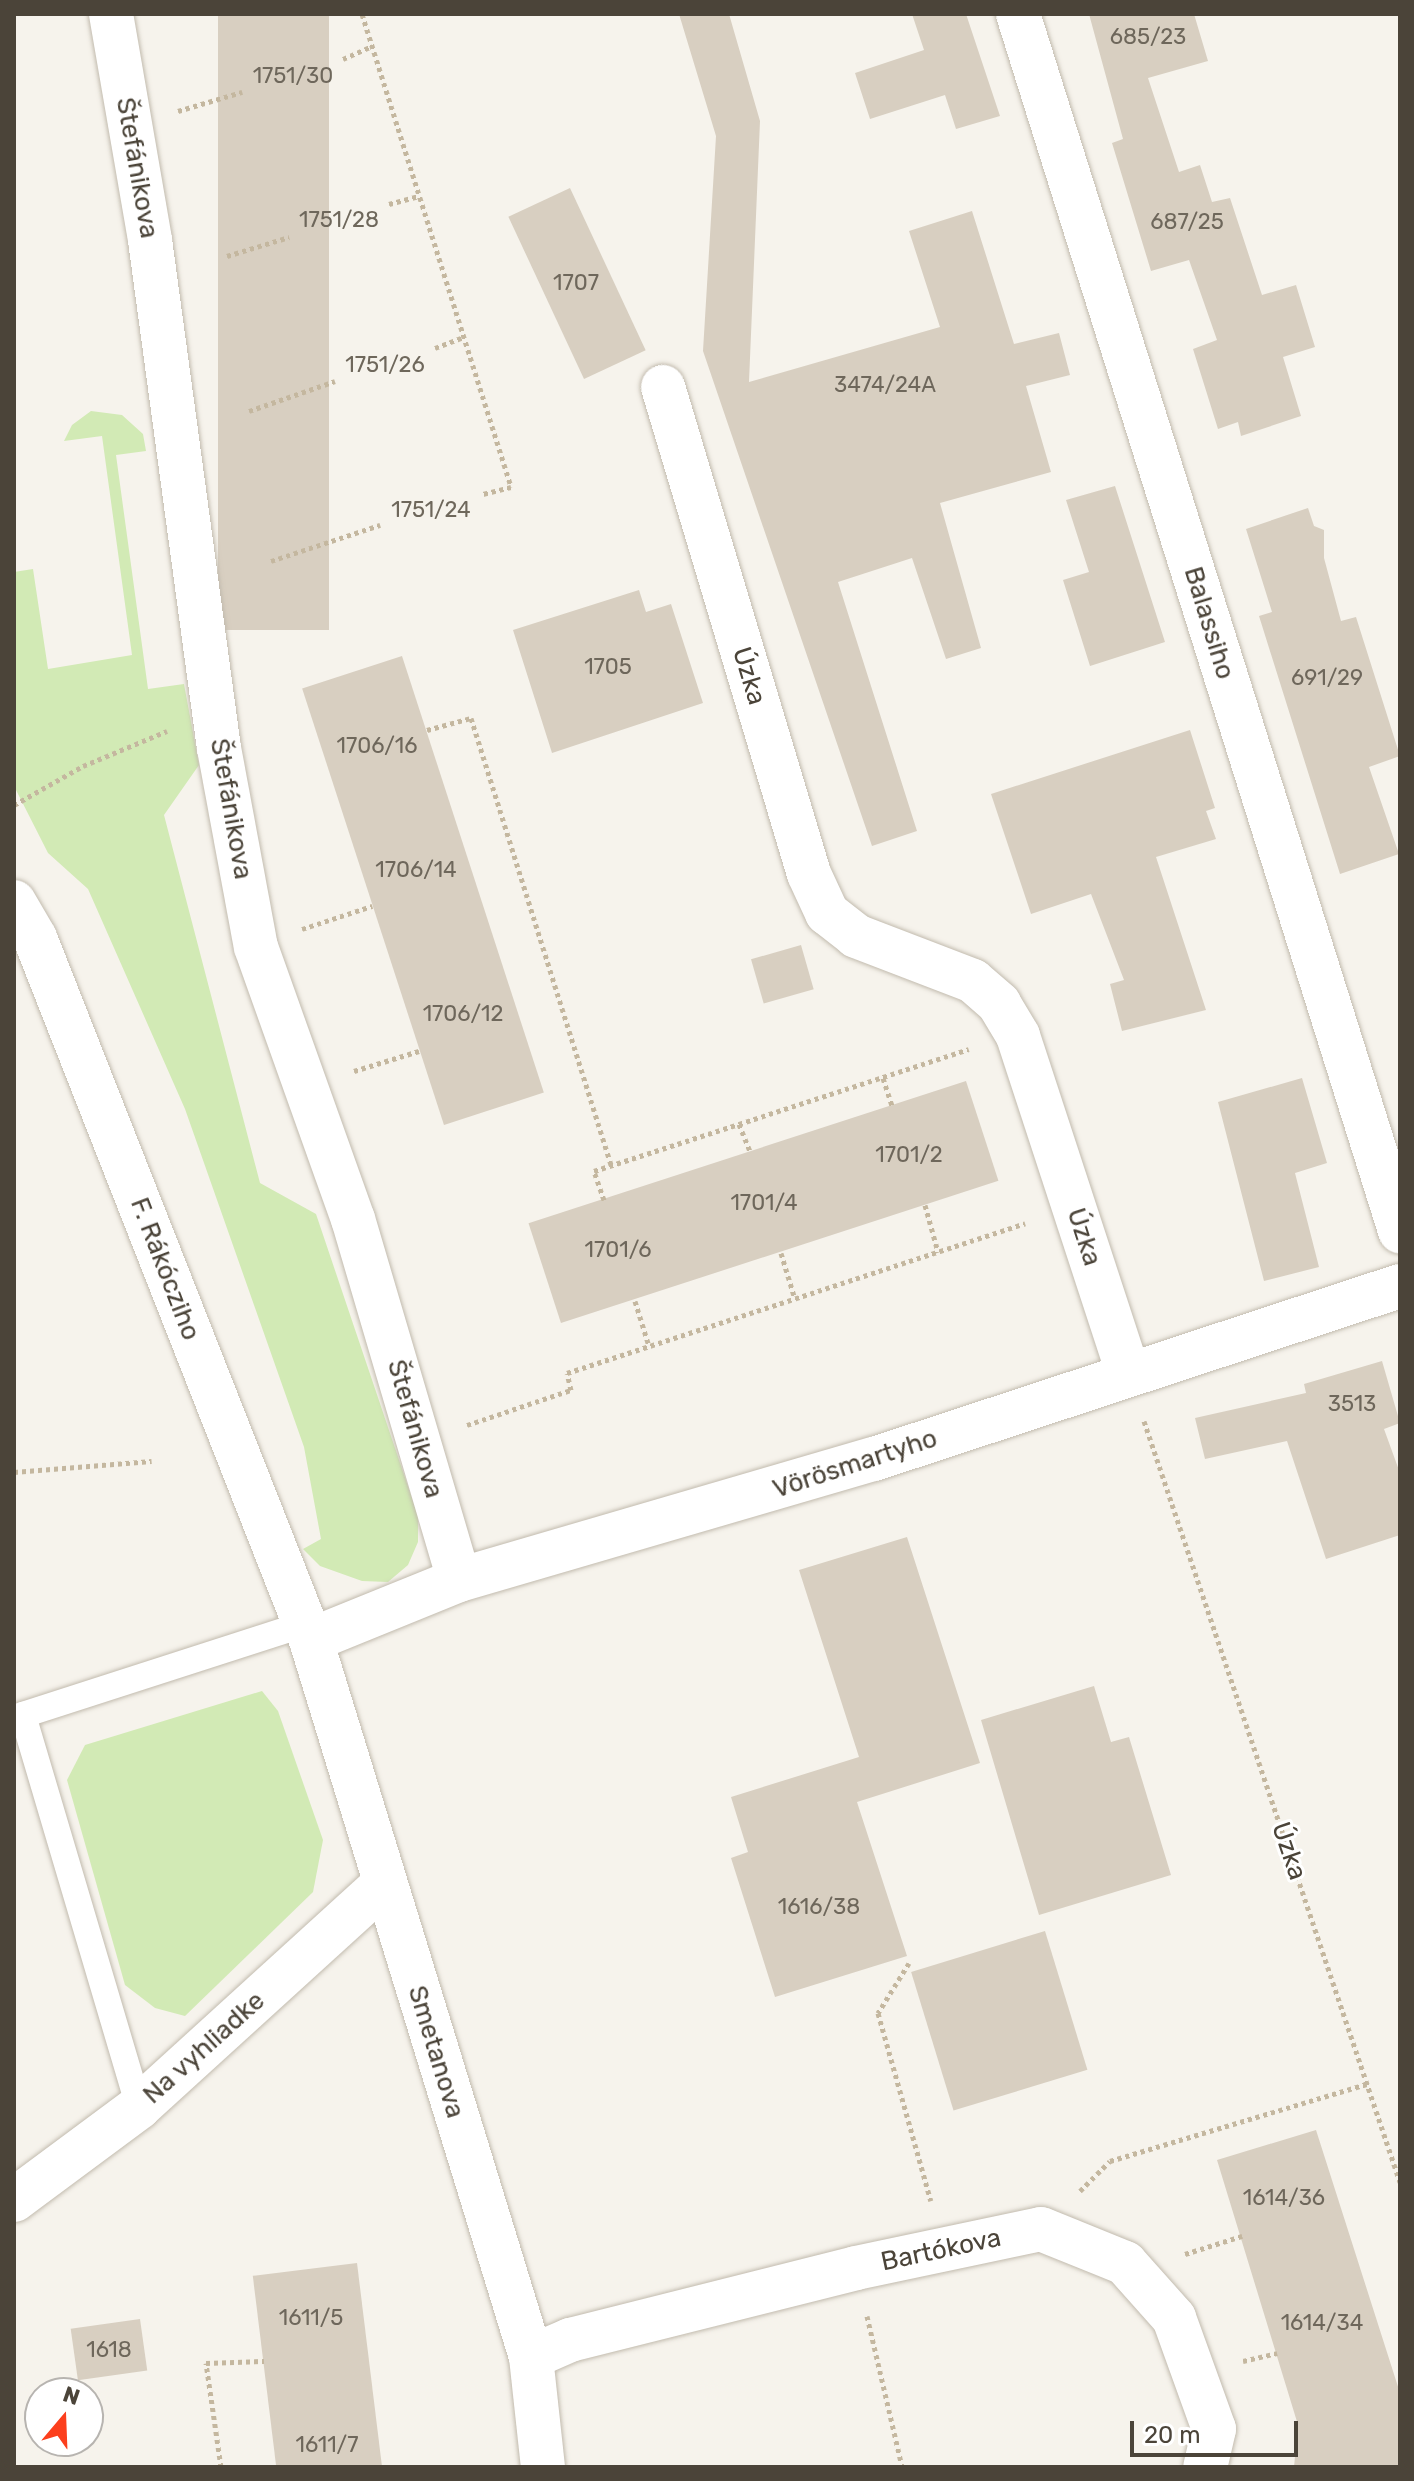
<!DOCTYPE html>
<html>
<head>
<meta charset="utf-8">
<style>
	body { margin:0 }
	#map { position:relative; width:1414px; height:2481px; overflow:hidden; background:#f6f3ec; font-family:Rubik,sans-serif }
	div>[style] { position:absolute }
	.green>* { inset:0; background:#d2eab5 }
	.building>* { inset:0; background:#d8cfc1; transform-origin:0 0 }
	.path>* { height:5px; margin-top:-2.5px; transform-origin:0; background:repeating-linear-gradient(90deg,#c4b79f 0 4px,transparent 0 8px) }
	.roads { filter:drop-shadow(0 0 2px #c2bbae) drop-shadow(0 0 2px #c2bbae) }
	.service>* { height:26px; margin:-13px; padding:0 13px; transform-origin:13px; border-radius:13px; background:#fff }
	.minor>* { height:44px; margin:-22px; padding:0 22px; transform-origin:22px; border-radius:22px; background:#fff }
	.tertiary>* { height:44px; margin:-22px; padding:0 22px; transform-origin:22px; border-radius:22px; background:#fff }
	span { translate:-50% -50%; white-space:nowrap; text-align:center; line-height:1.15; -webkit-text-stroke:6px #fff; paint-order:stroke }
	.number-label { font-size:22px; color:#6e675b }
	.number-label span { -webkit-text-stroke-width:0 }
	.street-label { font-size:26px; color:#4b4439 }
	.frame { position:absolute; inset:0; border:16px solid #4b4439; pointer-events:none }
	.north { position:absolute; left:24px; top:2377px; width:80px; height:80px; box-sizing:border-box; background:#fff; border:2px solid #b7b4b0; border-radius:50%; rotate:19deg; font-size:22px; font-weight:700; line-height:32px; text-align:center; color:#4b4439 }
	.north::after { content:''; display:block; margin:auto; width:28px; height:36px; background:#fc3f1d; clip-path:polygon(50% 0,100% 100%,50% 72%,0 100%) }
	.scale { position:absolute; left:1130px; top:2421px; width:168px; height:36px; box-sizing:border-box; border:4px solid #4b4439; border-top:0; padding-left:10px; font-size:24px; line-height:28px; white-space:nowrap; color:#4b4439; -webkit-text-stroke:6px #fff; paint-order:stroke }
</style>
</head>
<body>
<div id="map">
	<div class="green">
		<div style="clip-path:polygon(91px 411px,122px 415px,143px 434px,146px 451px,116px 455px,148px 689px,184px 684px,199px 765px,164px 815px,260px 1183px,316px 1214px,418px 1516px,418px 1542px,408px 1565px,388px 1582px,362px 1581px,320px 1566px,303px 1549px,321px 1539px,304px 1447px,185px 1109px,88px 889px,48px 853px,14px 786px,14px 572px,33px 569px,48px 669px,132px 655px,102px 436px,64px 441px,72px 425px)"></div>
		<div style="clip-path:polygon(262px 1691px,278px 1711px,323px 1840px,313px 1892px,185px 2016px,155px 2008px,125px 1985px,67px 1780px,85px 1745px)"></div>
	</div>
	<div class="building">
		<div style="left:218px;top:14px;width:111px;height:616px"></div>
		<div style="clip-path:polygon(679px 14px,729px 14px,760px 121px,749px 382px,940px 327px,909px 231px,972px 211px,1014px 344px,1059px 333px,1070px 375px,1026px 386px,1051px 472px,940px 503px,981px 648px,946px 659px,912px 558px,838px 582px,917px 831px,872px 846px,703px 351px,716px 136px)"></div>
		<div style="clip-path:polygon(912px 14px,966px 14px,1000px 116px,956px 129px,945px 95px,870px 119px,855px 73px,924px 50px)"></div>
		<div style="clip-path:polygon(1089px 14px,1194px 14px,1208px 61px,1148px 78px,1179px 172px,1200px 165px,1212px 202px,1230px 198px,1262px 295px,1296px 285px,1315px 347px,1283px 357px,1301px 416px,1241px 436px,1238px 422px,1218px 429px,1193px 349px,1217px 340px,1189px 260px,1151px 271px,1112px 143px,1123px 139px)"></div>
		<div style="left:570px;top:188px;width:179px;height:68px;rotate:65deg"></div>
		<div style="clip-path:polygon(1115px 486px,1165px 642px,1090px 666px,1063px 580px,1089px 572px,1066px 500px)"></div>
		<div style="clip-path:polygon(1308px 508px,1314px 526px,1324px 530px,1324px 558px,1341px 621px,1356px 617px,1400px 756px,1369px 767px,1399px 854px,1340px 874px,1259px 616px,1272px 612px,1246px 529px)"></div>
		<div style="clip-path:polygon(639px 590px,646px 612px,671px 604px,703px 703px,552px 753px,513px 630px)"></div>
		<div style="left:402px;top:656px;width:459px;height:105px;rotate:72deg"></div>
		<div style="clip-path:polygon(1190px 730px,1215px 808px,1206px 811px,1216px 839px,1156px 857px,1206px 1010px,1122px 1031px,1110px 984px,1124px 980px,1091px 894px,1031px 914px,991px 794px)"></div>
		<div style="left:801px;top:945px;width:46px;height:52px;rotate:74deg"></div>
		<div style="clip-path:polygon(1302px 1078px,1327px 1163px,1295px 1173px,1319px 1267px,1264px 1281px,1218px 1102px)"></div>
		<div style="left:966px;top:1081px;width:105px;height:460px;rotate:72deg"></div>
		<div style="clip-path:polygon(1382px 1361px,1400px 1423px,1384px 1429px,1400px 1473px,1400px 1535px,1326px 1559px,1287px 1441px,1205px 1459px,1195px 1418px,1306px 1393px,1304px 1384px)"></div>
		<div style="clip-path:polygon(907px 1537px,980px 1763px,857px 1802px,907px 1956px,775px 1997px,731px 1858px,748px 1852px,731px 1797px,859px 1757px,799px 1570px)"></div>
		<div style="clip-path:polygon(1094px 1686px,1111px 1742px,1129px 1737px,1171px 1875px,1039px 1915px,981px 1720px)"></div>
		<div style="left:1045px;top:1931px;width:145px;height:140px;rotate:73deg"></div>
		<div style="clip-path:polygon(1316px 2130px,1400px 2393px,1400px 2467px,1294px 2467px,1298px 2425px,1217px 2160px)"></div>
		<div style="left:357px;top:2263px;width:206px;height:105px;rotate:83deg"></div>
		<div style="left:140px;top:2319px;width:52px;height:70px;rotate:82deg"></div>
	</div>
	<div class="path">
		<div style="left:362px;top:14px;width:496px;rotate:72.5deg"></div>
		<div style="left:511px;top:487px;width:30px;rotate:166deg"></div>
		<div style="left:343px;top:59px;width:32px;rotate:-24deg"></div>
		<div style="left:178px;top:111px;width:67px;rotate:-16.5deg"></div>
		<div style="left:389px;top:204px;width:31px;rotate:-15deg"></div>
		<div style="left:227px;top:256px;width:65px;rotate:-17deg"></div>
		<div style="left:435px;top:348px;width:31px;rotate:-21deg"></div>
		<div style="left:249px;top:411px;width:91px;rotate:-19.2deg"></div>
		<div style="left:271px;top:561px;width:115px;rotate:-18.3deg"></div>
		<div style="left:427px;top:730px;width:46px;rotate:-15.3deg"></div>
		<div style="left:471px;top:718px;width:469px;rotate:72.6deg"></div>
		<div style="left:14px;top:805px;width:79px;rotate:-29.5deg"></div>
		<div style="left:83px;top:766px;width:91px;rotate:-22.6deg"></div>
		<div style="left:302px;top:929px;width:74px;rotate:-18.2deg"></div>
		<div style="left:354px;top:1071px;width:68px;rotate:-17.1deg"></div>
		<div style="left:883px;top:1078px;width:29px;rotate:72deg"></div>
		<div style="left:739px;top:1124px;width:29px;rotate:68deg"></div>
		<div style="left:604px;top:1200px;width:31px;rotate:-109deg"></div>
		<div style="left:594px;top:1171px;width:394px;rotate:-18deg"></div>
		<div style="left:925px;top:1205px;width:49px;rotate:74.5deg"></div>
		<div style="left:781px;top:1253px;width:48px;rotate:73.1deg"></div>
		<div style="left:635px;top:1301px;width:47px;rotate:72.7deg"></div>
		<div style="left:1144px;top:1421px;width:803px;rotate:71.41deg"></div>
		<div style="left:467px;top:1425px;width:110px;rotate:-18.6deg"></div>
		<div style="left:571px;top:1390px;width:17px;rotate:-103deg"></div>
		<div style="left:567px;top:1373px;width:482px;rotate:-18.1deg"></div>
		<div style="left:14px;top:1472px;width:138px;rotate:-4.6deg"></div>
		<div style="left:909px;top:1963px;width:59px;rotate:121.8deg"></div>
		<div style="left:878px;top:2013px;width:195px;rotate:74.3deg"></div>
		<div style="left:1080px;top:2191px;width:42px;rotate:-45deg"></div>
		<div style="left:1110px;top:2161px;width:268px;rotate:-16.7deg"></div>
		<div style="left:1185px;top:2254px;width:60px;rotate:-17.5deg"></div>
		<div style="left:867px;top:2316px;width:155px;rotate:76.9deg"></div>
		<div style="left:1243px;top:2361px;width:35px;rotate:-13deg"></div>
		<div style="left:221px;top:2467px;width:105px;rotate:-98.2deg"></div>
		<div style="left:206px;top:2363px;width:58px;rotate:-2deg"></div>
	</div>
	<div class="roads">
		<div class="service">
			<div style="left:139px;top:2107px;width:409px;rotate:-106.5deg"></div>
			<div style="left:23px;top:1715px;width:295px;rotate:-17.9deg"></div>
		</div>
		<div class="minor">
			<div style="left:111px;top:14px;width:229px;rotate:80.2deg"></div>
			<div style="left:150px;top:240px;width:513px;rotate:82.27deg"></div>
			<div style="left:219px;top:748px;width:202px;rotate:79.5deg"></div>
			<div style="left:256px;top:947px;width:289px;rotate:70.4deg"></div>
			<div style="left:353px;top:1219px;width:376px;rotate:73.6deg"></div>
			<div style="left:1018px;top:14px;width:1276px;rotate:72.57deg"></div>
			<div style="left:663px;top:387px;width:508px;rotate:73.31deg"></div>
			<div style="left:809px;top:874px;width:43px;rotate:65.2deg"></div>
			<div style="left:827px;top:913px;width:37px;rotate:38deg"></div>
			<div style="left:856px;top:936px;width:125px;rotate:21deg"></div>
			<div style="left:973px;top:981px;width:35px;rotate:41deg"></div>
			<div style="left:999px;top:1004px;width:37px;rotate:59deg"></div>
			<div style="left:1018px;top:1036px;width:354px;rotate:71.9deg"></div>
			<div style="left:311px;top:1640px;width:160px;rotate:-22.1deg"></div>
			<div style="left:459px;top:1580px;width:432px;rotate:-16.3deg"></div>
			<div style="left:874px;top:1459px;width:554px;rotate:-18.21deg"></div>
			<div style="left:14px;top:2200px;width:156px;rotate:-36.6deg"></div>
			<div style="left:139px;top:2107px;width:330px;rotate:-42.3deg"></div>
			<div style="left:531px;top:2357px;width:43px;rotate:-23.6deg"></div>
			<div style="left:570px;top:2340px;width:295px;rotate:-14.1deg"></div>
			<div style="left:856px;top:2268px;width:189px;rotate:-11.9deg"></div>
			<div style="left:1041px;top:2229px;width:91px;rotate:22deg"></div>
			<div style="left:1125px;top:2263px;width:74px;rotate:48.3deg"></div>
			<div style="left:1174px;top:2318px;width:118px;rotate:70.2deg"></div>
			<div style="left:1214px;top:2429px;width:39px;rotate:103deg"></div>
		</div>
		<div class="tertiary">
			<div style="left:14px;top:902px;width:42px;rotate:59.7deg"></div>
			<div style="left:35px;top:938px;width:754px;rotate:68.54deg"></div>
			<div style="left:311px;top:1640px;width:750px;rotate:72.94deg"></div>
			<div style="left:531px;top:2357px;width:111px;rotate:83.8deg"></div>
		</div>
	</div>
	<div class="number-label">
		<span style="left:1148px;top:37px">685/23</span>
		<span style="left:293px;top:76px">1751/30</span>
		<span style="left:339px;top:220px">1751/28</span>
		<span style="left:1187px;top:222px">687/25</span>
		<span style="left:576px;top:283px">1707</span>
		<span style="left:385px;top:365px">1751/26</span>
		<span style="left:885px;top:385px">3474/24A</span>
		<span style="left:431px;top:510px">1751/24</span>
		<span style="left:608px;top:667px">1705</span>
		<span style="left:1327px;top:678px">691/29</span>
		<span style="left:377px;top:746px">1706/16</span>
		<span style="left:416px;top:870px">1706/14</span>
		<span style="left:463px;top:1014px">1706/12</span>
		<span style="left:909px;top:1155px">1701/2</span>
		<span style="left:764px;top:1203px">1701/4</span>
		<span style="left:618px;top:1250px">1701/6</span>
		<span style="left:1352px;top:1404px">3513</span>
		<span style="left:819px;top:1907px">1616/38</span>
		<span style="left:1284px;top:2198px">1614/36</span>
		<span style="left:311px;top:2318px">1611/5</span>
		<span style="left:1322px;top:2323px">1614/34</span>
		<span style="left:109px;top:2350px">1618</span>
		<span style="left:327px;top:2445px">1611/7</span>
	</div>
	<div class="street-label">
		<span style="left:137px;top:168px;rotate:80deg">Štefánikova</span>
		<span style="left:1209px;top:623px;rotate:73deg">Balassiho</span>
		<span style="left:749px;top:676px;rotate:73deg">Úzka</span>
		<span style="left:231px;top:809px;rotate:80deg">Štefánikova</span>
		<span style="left:1084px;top:1237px;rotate:72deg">Úzka</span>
		<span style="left:165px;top:1269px;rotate:69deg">F. Rákócziho</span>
		<span style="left:415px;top:1429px;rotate:74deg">Štefánikova</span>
		<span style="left:855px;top:1464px;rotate:-18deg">Vörösmartyho</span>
		<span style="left:1289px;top:1851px;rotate:71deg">Úzka</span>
		<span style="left:204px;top:2048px;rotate:-42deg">Na vyhliadke</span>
		<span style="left:436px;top:2052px;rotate:73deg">Smetanova</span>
		<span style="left:941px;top:2250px;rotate:-12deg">Bartókova</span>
	</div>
	<div class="frame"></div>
	<div class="north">N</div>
	<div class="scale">20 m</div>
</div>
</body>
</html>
